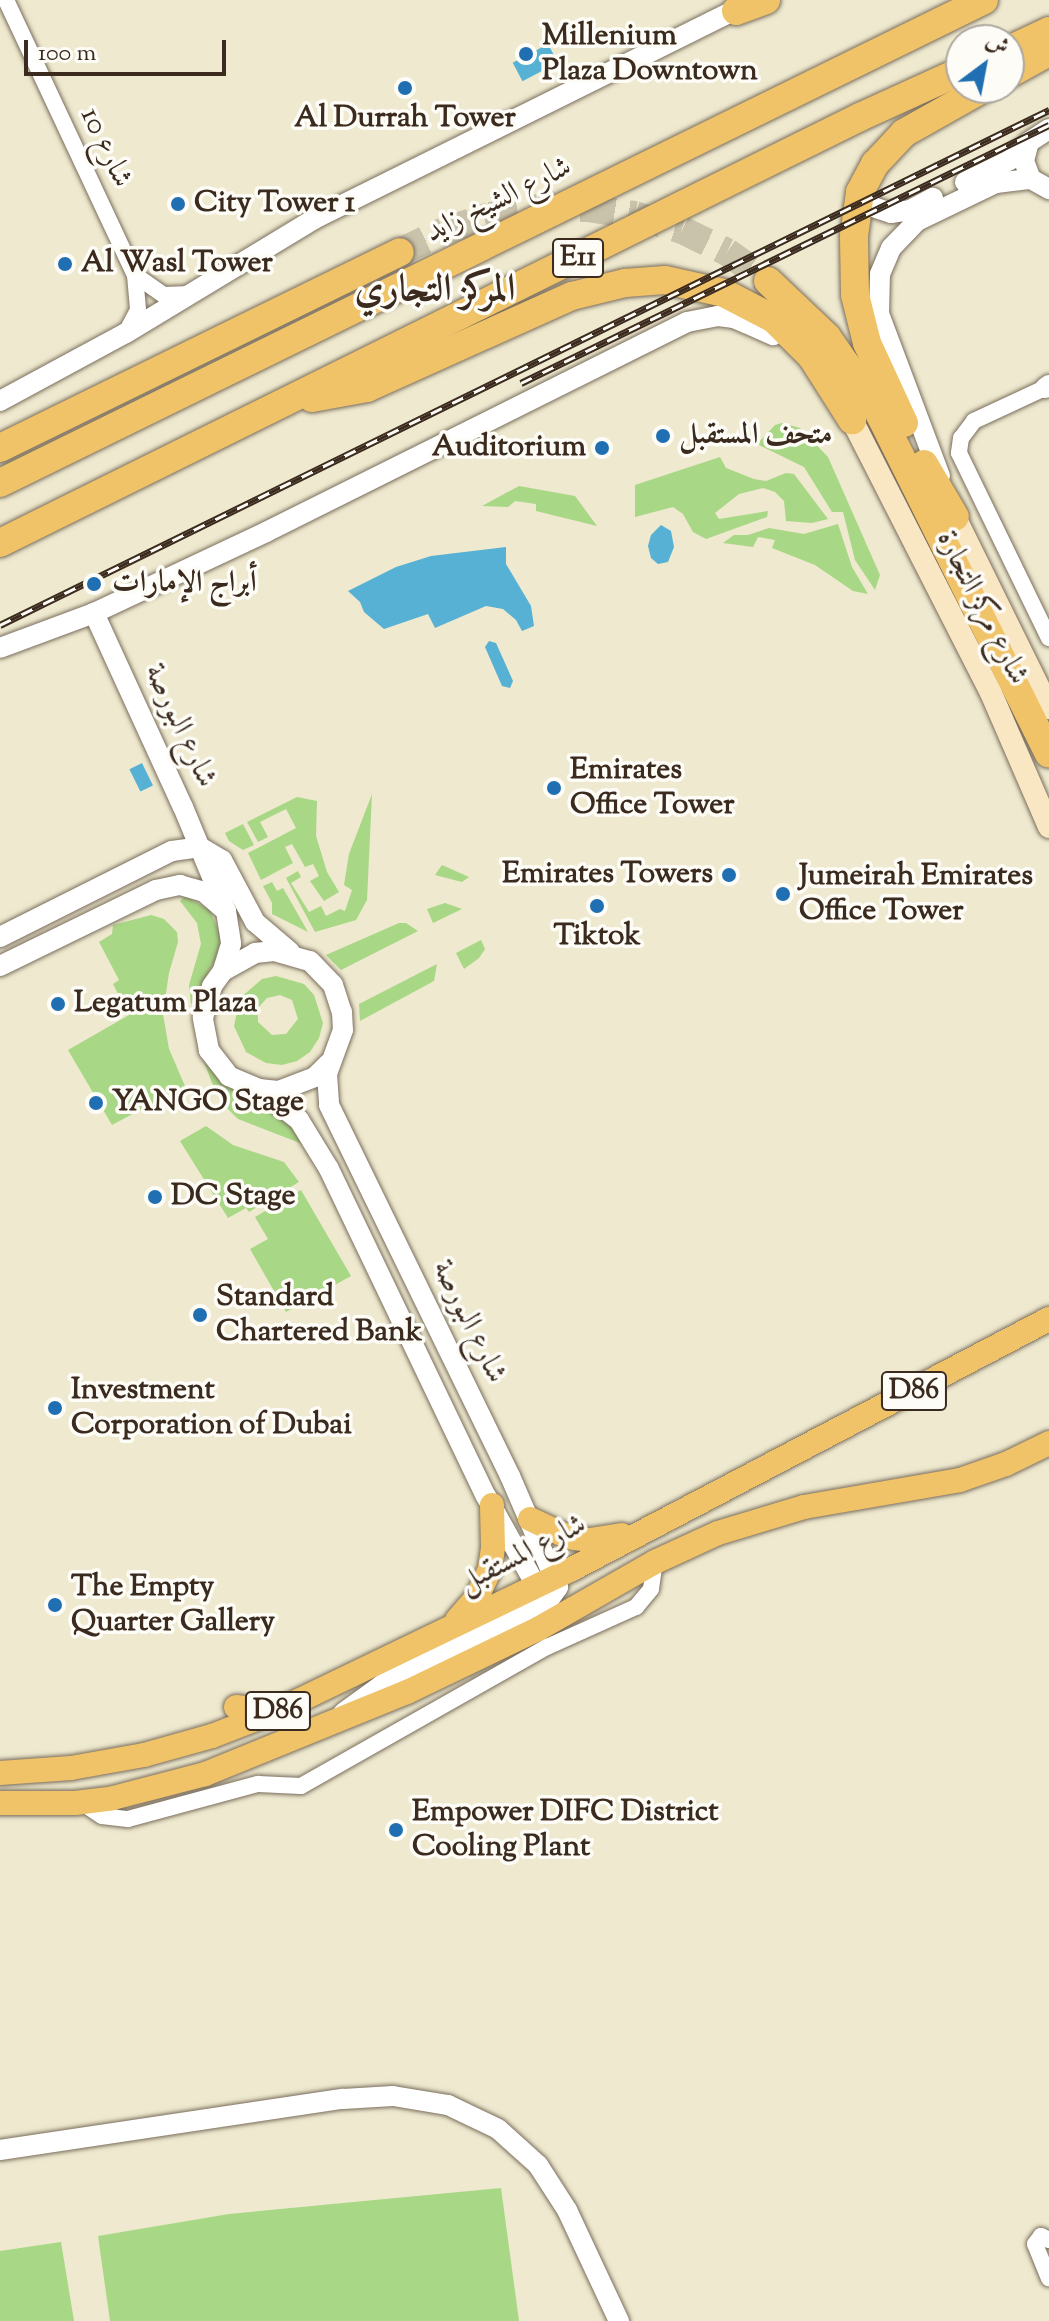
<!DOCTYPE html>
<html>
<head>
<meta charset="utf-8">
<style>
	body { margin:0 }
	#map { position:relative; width:1049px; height:2321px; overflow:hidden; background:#eee9cf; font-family:"Sorts Mill Goudy",Amiri,serif }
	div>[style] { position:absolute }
	.green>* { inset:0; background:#a8d785 }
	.water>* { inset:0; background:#56b1d4; transform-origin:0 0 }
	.motorway-tunnel>* { height:28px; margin-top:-14px; transform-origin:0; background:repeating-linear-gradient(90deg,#cac3ac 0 28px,transparent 0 42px) }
	.roads { filter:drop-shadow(0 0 2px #7a6d5c) drop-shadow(0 0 2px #7a6d5c) }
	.minor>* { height:16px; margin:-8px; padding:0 8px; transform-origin:8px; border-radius:8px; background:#fff }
	.tertiary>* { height:20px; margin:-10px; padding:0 10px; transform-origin:10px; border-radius:10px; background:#fff }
	.secondary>* { height:22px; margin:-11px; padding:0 11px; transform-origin:11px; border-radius:11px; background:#f9e7c3 }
	.primary>* { height:24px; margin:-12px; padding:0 12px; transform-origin:12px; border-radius:12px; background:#f0c369 }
	.motorway>* { height:28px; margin:-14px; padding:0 14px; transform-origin:14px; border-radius:14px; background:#f0c369 }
	.rail>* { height:7px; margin-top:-3.5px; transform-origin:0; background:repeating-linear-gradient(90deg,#fdfcf7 0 12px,#3b2a1e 0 24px); box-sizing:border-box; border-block:2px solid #3b2a1e }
	.dots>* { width:22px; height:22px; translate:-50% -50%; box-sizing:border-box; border:4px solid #fdfcf7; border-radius:50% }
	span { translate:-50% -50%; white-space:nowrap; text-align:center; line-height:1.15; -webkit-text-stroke:7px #fdfcf7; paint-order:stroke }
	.shield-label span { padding:2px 6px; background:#fdfcf7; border:2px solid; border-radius:6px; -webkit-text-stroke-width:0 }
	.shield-label { font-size:28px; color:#3b2a1e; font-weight:700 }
	.poi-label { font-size:30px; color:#3b2a1e; font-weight:700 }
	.left { translate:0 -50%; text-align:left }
	.right { translate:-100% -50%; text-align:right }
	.street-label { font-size:30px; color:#3b2a1e }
	.district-label { font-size:38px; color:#3b2a1e; font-weight:700 }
	.north { position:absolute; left:945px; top:24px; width:80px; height:80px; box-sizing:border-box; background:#fdfcf7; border:2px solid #afa8a0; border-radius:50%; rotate:32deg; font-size:22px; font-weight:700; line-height:32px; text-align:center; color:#3b2a1e }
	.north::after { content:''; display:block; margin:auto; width:28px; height:36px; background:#1f6fb2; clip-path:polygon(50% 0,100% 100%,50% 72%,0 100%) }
	.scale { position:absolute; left:24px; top:40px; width:202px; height:36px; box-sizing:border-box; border:4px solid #3b2a1e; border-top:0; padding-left:10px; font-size:24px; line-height:28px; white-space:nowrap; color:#3b2a1e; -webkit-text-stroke:6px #fdfcf7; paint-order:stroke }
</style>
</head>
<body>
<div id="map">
	<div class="green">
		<div style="clip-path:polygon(782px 423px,800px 428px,828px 457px,880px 575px,875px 590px,855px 560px,843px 512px,832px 512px,804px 467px,757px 444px,775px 425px)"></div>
		<div style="clip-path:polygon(720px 457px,726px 468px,754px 479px,766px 481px,786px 473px,794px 474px,828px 519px,812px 523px,786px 521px,784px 501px,775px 492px,763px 488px,739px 494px,715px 513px,719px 519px,768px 511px,767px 517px,706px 539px,693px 532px,683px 514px,673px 507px,635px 517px,635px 485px)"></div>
		<div style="clip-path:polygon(519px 486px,575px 496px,597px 526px,536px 511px,536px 504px,515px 501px,508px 507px,482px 506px)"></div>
		<div style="clip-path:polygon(838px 524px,852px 567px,868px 594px,853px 591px,815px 565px,772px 548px,775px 540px,758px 537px,753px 547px,723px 543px,734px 535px,748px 535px,769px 528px,804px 534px)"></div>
		<div style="clip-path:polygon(372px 794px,367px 900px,356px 920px,315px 932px,286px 878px,298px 871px,301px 877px,291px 883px,309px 912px,321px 906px,326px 916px,340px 909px,345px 911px,352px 890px,344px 885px,349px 854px)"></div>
		<div style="clip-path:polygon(297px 797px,317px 801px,316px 836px,327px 872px,339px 892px,324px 901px,310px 881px,319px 876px,313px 864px,305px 867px,292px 844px,285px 847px,293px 863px,261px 880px,248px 853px,296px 828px,286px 809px,260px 822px,268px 837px,258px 842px,247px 822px)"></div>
		<div style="clip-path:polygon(243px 824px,254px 845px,243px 850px,229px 841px,225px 833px)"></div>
		<div style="clip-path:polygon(442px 865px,469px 877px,462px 882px,435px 875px)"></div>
		<div style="clip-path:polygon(272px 882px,277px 891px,283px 888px,308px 932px,272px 914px,272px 903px,263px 886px)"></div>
		<div style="clip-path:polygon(185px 896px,210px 910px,222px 939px,216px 959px,191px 1004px,189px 985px,201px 944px,197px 923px,180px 901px)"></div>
		<div style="clip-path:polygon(445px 903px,462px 909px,433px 923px,427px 909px)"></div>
		<div style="clip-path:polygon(151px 915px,164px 919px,177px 932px,178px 942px,169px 973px,163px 1014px,169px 1049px,185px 1086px,112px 1125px,68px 1050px,129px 1015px,113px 984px,119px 980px,99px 942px,112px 934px,113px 925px)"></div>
		<div style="clip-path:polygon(399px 923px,406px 923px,418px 931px,341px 970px,326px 955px)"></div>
		<div style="clip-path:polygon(481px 940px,485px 949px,479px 958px,464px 969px,456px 953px)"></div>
		<div style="clip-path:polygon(437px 964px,434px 981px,360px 1021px,359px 1004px)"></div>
		<div style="clip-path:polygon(evenodd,276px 976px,304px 984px,314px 995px,323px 1023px,319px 1038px,310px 1052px,297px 1061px,282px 1065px,266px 1063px,246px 1052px,234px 1026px,240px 998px,262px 979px,276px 976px,280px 995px,292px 1000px,298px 1019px,286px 1034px,272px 1035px,258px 1022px,258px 1008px,267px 998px,280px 995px)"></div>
		<div style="clip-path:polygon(199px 1049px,220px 1081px,284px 1120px,295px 1128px,305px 1145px,238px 1119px,226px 1107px,212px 1083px)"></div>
		<div style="clip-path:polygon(206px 1126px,233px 1145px,284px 1162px,299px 1182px,249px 1212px,246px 1208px,228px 1218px,180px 1141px)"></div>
		<div style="clip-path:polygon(301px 1190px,351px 1276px,286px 1312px,250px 1249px,268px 1239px,255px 1217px)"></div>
		<div style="clip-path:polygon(501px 2188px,519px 2321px,110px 2321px,98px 2236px,229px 2214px)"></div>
		<div style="clip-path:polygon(61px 2242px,74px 2321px,0 2321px,0 2251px)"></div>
	</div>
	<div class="water">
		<div style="left:548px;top:44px;width:21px;height:40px;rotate:62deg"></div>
		<div style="clip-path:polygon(661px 525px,671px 531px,674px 547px,668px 562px,658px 564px,651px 558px,648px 546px,651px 535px)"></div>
		<div style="clip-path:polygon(506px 547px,506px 564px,531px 606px,534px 626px,522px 631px,516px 620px,503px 609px,486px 606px,435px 628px,428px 614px,384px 629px,364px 612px,360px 602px,348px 591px,396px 567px,431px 556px)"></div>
		<div style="clip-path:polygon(489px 641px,496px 643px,513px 681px,510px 688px,502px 686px,485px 647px)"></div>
		<div style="left:142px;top:763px;width:25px;height:14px;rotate:64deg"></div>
	</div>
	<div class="motorway-tunnel">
		<div style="left:400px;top:252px;width:49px;rotate:-25.5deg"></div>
		<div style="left:444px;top:231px;width:48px;rotate:-18.1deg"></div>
		<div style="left:490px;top:216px;width:49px;rotate:-9.5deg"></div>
		<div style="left:538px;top:208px;width:49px"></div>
		<div style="left:587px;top:208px;width:49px;rotate:8.3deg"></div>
		<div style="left:635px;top:215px;width:49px;rotate:17.7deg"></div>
		<div style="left:682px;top:230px;width:50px;rotate:26.1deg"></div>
		<div style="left:727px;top:252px;width:50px;rotate:35.3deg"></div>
	</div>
	<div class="roads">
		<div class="minor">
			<div style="left:6px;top:0;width:304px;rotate:64.9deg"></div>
			<div style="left:135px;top:275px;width:35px;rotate:85deg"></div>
			<div style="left:138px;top:310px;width:26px;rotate:118deg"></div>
			<div style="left:135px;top:275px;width:35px;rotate:35deg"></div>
			<div style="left:164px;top:295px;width:27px;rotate:-2deg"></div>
			<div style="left:1049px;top:386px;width:83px;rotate:155deg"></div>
			<div style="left:974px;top:421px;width:21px;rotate:127deg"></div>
			<div style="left:961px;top:438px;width:15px;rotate:98deg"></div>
			<div style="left:959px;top:453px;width:206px;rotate:64.1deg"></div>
			<div style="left:81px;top:1802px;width:25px;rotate:34deg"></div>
			<div style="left:102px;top:1816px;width:26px;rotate:7deg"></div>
			<div style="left:128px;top:1819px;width:135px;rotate:-15.1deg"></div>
			<div style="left:258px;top:1784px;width:43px;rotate:2.7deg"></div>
			<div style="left:301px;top:1786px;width:283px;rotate:-29.5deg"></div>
			<div style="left:547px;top:1647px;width:98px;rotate:-24.2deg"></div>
			<div style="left:636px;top:1607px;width:23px;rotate:-50deg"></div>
			<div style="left:651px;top:1589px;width:27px;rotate:-82deg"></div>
			<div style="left:1049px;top:2240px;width:9px;rotate:-153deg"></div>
			<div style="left:1041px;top:2236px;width:10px;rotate:127deg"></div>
			<div style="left:1035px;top:2244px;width:37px;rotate:68deg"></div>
		</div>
		<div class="tertiary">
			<div style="left:1049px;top:129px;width:24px;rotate:147deg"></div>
			<div style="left:1029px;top:142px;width:20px;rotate:105deg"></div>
			<div style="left:1024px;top:161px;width:19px;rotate:69deg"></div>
			<div style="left:1031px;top:179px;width:21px;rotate:29deg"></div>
			<div style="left:965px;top:182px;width:50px;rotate:-26.1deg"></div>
			<div style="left:1010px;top:160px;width:26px;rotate:-43deg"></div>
			<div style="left:860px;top:192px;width:20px;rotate:49deg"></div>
			<div style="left:873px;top:207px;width:19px;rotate:18deg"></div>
			<div style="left:891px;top:213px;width:19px;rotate:-9deg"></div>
			<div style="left:910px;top:210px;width:26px;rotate:-28deg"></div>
			<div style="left:1045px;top:388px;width:5px;rotate:-37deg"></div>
			<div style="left:0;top:401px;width:143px;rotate:-28.4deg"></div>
			<div style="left:126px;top:333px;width:220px;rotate:-31.2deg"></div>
			<div style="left:314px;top:219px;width:484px;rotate:-26.4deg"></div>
			<div style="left:940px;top:476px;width:173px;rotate:-110.6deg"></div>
			<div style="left:879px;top:314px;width:40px;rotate:-88.6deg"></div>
			<div style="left:880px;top:274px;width:28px;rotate:-67deg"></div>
			<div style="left:891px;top:248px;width:37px;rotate:-46deg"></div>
			<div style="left:917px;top:221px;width:88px;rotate:-25.7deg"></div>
			<div style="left:996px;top:183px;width:35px;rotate:-7deg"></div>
			<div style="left:94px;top:613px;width:213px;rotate:65.4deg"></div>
			<div style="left:183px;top:807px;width:113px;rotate:67.5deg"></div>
			<div style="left:0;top:648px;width:100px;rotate:-20.4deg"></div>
			<div style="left:94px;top:613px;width:190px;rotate:-25.2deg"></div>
			<div style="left:266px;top:532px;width:470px;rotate:-26.5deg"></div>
			<div style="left:687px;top:322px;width:32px;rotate:-11deg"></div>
			<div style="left:718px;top:316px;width:16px;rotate:7deg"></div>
			<div style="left:734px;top:318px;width:43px;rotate:23.6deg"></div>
			<div style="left:0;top:937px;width:192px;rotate:-26.6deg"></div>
			<div style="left:172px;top:851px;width:28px;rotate:-8deg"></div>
			<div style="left:200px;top:847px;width:26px;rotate:31deg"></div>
			<div style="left:222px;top:860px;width:70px;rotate:62deg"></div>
			<div style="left:255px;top:922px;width:46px;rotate:40.6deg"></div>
			<div style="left:0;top:966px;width:174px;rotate:-26deg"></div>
			<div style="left:156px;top:890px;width:25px;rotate:-12deg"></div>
			<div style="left:180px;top:885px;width:25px;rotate:16deg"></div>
			<div style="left:204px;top:892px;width:29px;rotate:41deg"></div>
			<div style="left:226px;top:911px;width:33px;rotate:81deg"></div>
			<div style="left:231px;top:944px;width:28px;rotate:107deg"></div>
			<div style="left:329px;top:1063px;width:20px;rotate:135deg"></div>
			<div style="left:315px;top:1077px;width:40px;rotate:159deg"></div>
			<div style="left:278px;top:1091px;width:19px;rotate:-174deg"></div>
			<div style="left:259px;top:1089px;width:33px;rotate:-157deg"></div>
			<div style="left:229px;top:1076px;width:33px;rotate:-128deg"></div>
			<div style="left:209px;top:1050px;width:33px;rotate:-101deg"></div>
			<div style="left:203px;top:1018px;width:33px;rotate:-74deg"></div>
			<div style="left:212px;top:986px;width:19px;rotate:-54deg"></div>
			<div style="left:223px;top:971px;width:37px;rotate:-29deg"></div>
			<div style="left:255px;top:953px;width:19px;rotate:-6deg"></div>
			<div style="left:274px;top:951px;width:37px;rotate:16deg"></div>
			<div style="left:310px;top:961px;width:33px;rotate:46deg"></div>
			<div style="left:333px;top:985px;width:28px;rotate:72deg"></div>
			<div style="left:342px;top:1012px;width:18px;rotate:87deg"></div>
			<div style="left:343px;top:1030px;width:47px;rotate:110deg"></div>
			<div style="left:327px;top:1074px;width:31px;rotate:86deg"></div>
			<div style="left:329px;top:1105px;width:413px;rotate:64deg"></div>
			<div style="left:510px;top:1476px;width:121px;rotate:66.6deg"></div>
			<div style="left:558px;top:1587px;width:19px;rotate:125deg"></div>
			<div style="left:547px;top:1603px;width:183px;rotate:153.7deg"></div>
			<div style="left:383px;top:1684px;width:49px;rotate:144.1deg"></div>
			<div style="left:259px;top:1089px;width:51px;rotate:37.8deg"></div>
			<div style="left:299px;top:1120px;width:57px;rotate:58.5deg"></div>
			<div style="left:329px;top:1169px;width:363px;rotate:64.4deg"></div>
			<div style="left:486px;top:1496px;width:117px;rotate:60.8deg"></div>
			<div style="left:0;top:2150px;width:347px;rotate:-8.5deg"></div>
			<div style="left:343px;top:2099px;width:50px;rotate:-3.4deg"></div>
			<div style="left:393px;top:2096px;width:56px;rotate:9.3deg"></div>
			<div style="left:448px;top:2105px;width:55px;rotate:25.6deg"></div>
			<div style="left:498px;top:2129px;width:54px;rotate:42deg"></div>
			<div style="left:538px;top:2165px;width:54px;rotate:57.2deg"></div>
			<div style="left:567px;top:2210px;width:123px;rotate:64.9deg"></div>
		</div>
		<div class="secondary">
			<div style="left:852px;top:420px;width:306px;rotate:63deg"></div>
			<div style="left:991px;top:693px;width:146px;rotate:66.6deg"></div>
			<div style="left:955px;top:517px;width:213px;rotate:63.8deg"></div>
		</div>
		<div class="primary">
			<div style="left:530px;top:1519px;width:42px;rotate:25.3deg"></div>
			<div style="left:568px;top:1537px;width:22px;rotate:8deg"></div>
			<div style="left:590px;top:1540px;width:32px;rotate:-9deg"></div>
			<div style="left:457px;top:1620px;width:30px;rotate:-49deg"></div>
			<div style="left:477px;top:1597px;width:31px;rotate:-65deg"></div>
			<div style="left:490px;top:1569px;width:22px;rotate:-82deg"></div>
			<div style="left:493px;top:1547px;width:42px;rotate:-91.4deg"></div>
			<div style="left:236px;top:1707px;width:39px;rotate:6deg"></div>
			<div style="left:0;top:1773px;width:71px;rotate:-4deg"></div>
			<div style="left:71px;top:1768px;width:74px;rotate:-10.1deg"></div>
			<div style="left:144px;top:1755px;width:71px;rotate:-15.6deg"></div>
			<div style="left:212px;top:1736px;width:70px;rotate:-21deg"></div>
			<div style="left:277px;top:1711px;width:327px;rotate:-25.7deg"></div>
			<div style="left:572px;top:1569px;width:539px;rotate:-27.66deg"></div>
			<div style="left:0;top:1803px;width:75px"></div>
			<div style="left:75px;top:1803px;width:38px;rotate:-7deg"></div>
			<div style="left:113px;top:1798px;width:95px;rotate:-14.6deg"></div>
			<div style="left:205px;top:1774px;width:218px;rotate:-22.1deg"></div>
			<div style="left:407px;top:1692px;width:145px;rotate:-25.7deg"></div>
			<div style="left:538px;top:1629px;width:135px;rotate:-29.8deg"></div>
			<div style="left:655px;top:1562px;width:69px;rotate:-24.7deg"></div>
			<div style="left:718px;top:1533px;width:90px;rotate:-16.8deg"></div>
			<div style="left:804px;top:1507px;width:158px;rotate:-9.8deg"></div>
			<div style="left:960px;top:1480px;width:49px;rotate:-19.2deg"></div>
			<div style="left:1006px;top:1464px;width:48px;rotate:-26deg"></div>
		</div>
		<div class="motorway">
			<div style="left:736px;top:11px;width:32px;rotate:-20deg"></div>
			<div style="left:1009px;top:50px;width:44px;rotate:-25.4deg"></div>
			<div style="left:1009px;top:74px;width:46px;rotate:-28.8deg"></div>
			<div style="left:768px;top:281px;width:81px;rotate:43.5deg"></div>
			<div style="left:827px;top:337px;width:88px;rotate:55.2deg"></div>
			<div style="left:877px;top:409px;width:385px;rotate:63.5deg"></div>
			<div style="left:312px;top:398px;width:56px;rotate:-10.3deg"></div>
			<div style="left:367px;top:388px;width:225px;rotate:-24.2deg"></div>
			<div style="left:572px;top:296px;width:55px;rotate:-13.8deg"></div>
			<div style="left:625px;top:283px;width:40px;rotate:-4.3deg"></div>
			<div style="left:665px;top:280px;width:60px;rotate:12.4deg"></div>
			<div style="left:724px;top:293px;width:56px;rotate:27.5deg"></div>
			<div style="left:774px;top:319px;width:54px;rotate:45deg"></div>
			<div style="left:812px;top:357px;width:75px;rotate:57.6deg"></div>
			<div style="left:904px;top:423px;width:88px;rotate:-114.8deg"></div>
			<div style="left:867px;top:343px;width:49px;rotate:-104deg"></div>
			<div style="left:855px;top:295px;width:59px;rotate:-91deg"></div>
			<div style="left:854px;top:236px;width:44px;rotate:-82.2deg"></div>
			<div style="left:860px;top:192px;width:32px;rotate:-62deg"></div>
			<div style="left:875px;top:164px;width:42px;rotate:-46.9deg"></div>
			<div style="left:904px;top:133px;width:92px;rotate:-29.4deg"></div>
			<div style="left:0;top:448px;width:445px;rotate:-26.1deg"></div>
			<div style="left:924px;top:464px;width:61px;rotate:59.7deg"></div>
			<div style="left:0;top:483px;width:1096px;rotate:-26.14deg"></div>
			<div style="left:0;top:543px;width:960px;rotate:-26.35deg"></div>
			<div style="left:860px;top:117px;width:111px;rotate:-24.5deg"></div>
		</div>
	</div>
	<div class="rail">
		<div style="left:521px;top:383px;width:588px;rotate:-26.04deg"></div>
		<div style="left:0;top:625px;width:1169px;rotate:-26.15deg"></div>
	</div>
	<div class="dots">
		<div style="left:526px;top:54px;background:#1f6fb2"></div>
		<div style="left:405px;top:88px;background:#1f6fb2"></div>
		<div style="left:178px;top:204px;background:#1f6fb2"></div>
		<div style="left:65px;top:264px;background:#1f6fb2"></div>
		<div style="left:663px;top:436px;background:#1f6fb2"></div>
		<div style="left:602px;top:448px;background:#1f6fb2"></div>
		<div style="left:94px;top:584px;background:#1f6fb2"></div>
		<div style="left:554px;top:788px;background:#1f6fb2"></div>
		<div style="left:729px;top:875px;background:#1f6fb2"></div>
		<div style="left:783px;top:894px;background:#1f6fb2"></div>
		<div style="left:597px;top:906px;background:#1f6fb2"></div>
		<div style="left:58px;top:1004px;background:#1f6fb2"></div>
		<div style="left:96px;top:1103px;background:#1f6fb2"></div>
		<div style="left:155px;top:1197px;background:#1f6fb2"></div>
		<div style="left:200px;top:1315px;background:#1f6fb2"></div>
		<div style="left:55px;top:1408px;background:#1f6fb2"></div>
		<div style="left:55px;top:1605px;background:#1f6fb2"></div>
		<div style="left:396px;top:1830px;background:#1f6fb2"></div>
	</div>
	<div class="shield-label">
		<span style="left:578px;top:258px">E11</span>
		<span style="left:914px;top:1391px">D86</span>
		<span style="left:278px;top:1711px">D86</span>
	</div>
	<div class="poi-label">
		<span class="left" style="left:542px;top:54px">Millenium<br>Plaza Downtown</span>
		<span style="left:405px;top:119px">Al Durrah Tower</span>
		<span class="left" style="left:194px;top:204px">City Tower 1</span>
		<span class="left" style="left:81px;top:264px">Al Wasl Tower</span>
		<span class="left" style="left:679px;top:436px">متحف المستقبل</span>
		<span class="right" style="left:586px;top:448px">Auditorium</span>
		<span class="left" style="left:112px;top:584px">أبراج الإمارات</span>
		<span class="left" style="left:570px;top:788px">Emirates<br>Office Tower</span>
		<span class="right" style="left:713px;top:875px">Emirates Towers</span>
		<span class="left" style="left:799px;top:894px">Jumeirah Emirates<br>Office Tower</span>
		<span style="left:597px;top:937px">Tiktok</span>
		<span class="left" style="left:74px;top:1004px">Legatum Plaza</span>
		<span class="left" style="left:112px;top:1103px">YANGO Stage</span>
		<span class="left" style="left:171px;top:1197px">DC Stage</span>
		<span class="left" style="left:216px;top:1315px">Standard<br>Chartered Bank</span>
		<span class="left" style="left:71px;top:1408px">Investment<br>Corporation of Dubai</span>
		<span class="left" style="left:71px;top:1605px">The Empty<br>Quarter Gallery</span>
		<span class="left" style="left:412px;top:1830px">Empower DIFC District<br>Cooling Plant</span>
	</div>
	<div class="street-label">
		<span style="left:105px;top:148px;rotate:65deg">شارع 10</span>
		<span style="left:499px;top:201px;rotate:-26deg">شارع الشيخ زايد</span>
		<span style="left:981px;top:608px;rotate:63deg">شارع مركز التجارة</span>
		<span style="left:179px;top:726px;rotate:65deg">شارع البورصة</span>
		<span style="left:468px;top:1322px;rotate:64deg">شارع البورصة</span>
		<span style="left:523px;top:1555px;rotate:-27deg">شارع المستقبل</span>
	</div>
	<div class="district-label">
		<span style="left:435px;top:292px">المركز التجاري</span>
	</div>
	<div class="north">ش</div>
	<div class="scale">100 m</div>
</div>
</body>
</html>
